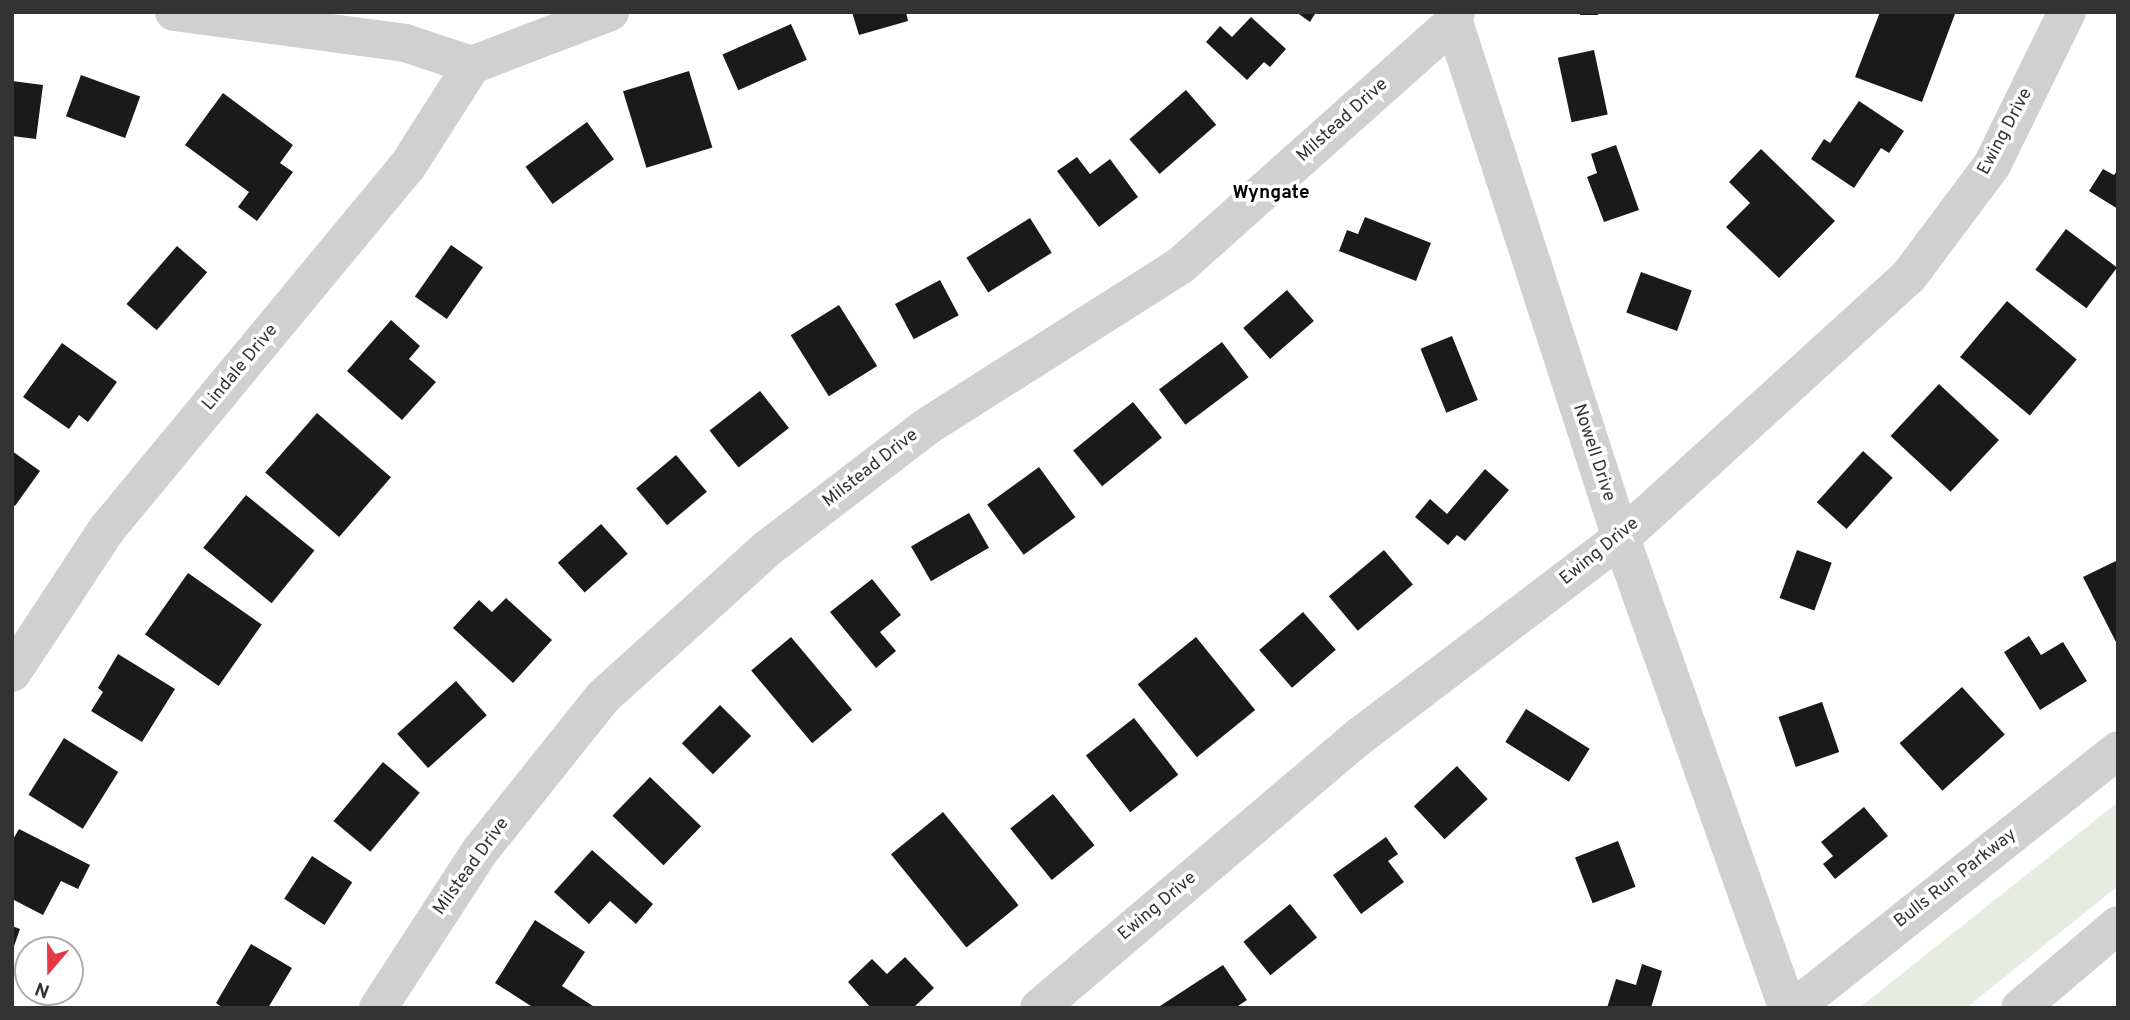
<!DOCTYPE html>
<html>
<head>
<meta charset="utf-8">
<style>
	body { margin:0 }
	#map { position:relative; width:2130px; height:1020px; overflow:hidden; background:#fff; font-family:Overpass,sans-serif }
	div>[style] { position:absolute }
	.green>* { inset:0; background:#e6ecdf }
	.building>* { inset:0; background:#1a1a1a; transform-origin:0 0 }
	.minor>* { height:38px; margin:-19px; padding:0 19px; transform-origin:19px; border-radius:19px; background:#d0d0d0 }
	span { translate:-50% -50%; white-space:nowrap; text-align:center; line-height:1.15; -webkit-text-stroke:7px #fff; paint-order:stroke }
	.street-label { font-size:18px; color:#333 }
	.neighbourhood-label { font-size:19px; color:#000; font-weight:700 }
	.frame { position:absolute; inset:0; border:14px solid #333; pointer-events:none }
	.north { position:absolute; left:14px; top:936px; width:70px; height:70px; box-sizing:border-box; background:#fff; border:2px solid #adadad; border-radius:50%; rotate:200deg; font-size:19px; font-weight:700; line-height:28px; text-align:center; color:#333 }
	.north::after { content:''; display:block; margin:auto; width:24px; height:32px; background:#e63946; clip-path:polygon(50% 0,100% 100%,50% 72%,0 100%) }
</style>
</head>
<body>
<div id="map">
	<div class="green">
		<div style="clip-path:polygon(2118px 802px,2118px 886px,1966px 1008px,1859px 1008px)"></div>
	</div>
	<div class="building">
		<div style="clip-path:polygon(852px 12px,906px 12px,908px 21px,859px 35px)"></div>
		<div style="clip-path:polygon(1296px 12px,1316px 12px,1310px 22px)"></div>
		<div style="left:1580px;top:12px;width:18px;height:3px"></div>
		<div style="clip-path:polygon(1880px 12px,1955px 14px,1922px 102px,1855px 77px)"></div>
		<div style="clip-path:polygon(1251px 17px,1286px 49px,1270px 67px,1264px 62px,1247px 80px,1206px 42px,1220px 26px,1232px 37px)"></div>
		<div style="left:791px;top:24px;width:39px;height:75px;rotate:66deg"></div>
		<div style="left:1594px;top:50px;width:66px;height:37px;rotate:78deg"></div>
		<div style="left:689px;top:71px;width:80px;height:69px;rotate:73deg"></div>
		<div style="left:81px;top:75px;width:63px;height:44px;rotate:20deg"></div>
		<div style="clip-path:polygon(12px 81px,43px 85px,36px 139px,12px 136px)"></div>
		<div style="left:1186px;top:90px;width:46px;height:75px;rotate:49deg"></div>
		<div style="clip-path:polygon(223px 93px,293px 145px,280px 163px,293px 172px,257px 221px,238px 207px,249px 192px,185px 145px)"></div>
		<div style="clip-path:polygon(1859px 101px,1904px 131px,1889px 153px,1881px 148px,1854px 188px,1811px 159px,1824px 139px,1830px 143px)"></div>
		<div style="left:587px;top:122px;width:46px;height:76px;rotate:54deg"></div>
		<div style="clip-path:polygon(1616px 145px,1639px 210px,1604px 222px,1587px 177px,1597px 173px,1591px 154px)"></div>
		<div style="clip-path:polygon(1761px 149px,1835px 221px,1779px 278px,1726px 227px,1750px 203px,1729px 182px)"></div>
		<div style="clip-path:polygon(1077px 157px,1090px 174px,1110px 159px,1138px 197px,1099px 227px,1057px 171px)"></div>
		<div style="clip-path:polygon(2103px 169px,2114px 175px,2118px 169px,2118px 209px,2089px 191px)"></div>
		<div style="clip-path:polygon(1365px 217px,1431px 243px,1416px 281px,1339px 251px,1347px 230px,1358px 234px)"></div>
		<div style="left:1030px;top:218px;width:41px;height:75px;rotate:58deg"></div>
		<div style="left:2066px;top:229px;width:64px;height:51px;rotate:37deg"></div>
		<div style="left:451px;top:245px;width:39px;height:63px;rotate:35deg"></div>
		<div style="left:177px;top:246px;width:40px;height:77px;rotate:41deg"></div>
		<div style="left:1641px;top:272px;width:54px;height:43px;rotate:20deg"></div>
		<div style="left:940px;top:280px;width:40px;height:51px;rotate:62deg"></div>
		<div style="left:1287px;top:290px;width:41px;height:58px;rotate:49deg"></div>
		<div style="left:2007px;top:301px;width:91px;height:73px;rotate:40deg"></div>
		<div style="left:839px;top:305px;width:72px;height:57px;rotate:58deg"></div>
		<div style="clip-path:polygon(391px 320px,420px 346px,409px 359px,436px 382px,402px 420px,347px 371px)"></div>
		<div style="left:1452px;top:336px;width:69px;height:34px;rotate:68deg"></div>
		<div style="left:1222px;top:342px;width:44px;height:79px;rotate:53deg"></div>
		<div style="clip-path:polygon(62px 343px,117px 382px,88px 422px,79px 415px,69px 429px,23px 397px)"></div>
		<div style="left:1939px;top:384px;width:82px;height:71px;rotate:43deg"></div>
		<div style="left:760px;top:391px;width:47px;height:64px;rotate:52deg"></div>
		<div style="left:1133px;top:402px;width:46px;height:77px;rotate:51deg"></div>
		<div style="left:317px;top:413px;width:98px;height:79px;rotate:41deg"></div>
		<div style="clip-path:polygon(12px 451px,40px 471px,15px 506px,12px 504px)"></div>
		<div style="left:1863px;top:451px;width:40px;height:69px;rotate:42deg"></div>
		<div style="left:676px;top:455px;width:48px;height:52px;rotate:50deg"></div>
		<div style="left:1039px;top:467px;width:62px;height:64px;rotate:54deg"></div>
		<div style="clip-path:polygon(1485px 469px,1509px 490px,1465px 541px,1457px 535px,1448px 545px,1415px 517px,1430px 499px,1447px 514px)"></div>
		<div style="left:246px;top:495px;width:88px;height:68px;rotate:39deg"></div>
		<div style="left:969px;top:513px;width:40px;height:67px;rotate:60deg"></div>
		<div style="left:601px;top:524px;width:40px;height:58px;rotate:48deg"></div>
		<div style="left:1384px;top:550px;width:45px;height:72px;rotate:50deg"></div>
		<div style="left:1797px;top:550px;width:37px;height:51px;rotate:20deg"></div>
		<div style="clip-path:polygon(2118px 560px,2118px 646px,2083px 577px)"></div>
		<div style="left:188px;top:573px;width:90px;height:75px;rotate:35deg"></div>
		<div style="clip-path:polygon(872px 579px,901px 615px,880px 632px,896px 651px,876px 668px,830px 612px)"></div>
		<div style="clip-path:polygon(506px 598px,552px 640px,513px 683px,453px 628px,479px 600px,492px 612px)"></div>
		<div style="left:1303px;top:612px;width:50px;height:58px;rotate:49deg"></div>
		<div style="clip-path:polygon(2029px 636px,2041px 655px,2063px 642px,2087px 681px,2040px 710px,2004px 652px)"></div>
		<div style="left:791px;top:637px;width:95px;height:52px;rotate:50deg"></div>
		<div style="left:1196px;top:637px;width:94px;height:75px;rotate:51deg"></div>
		<div style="clip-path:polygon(118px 654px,175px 689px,142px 742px,91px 711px,103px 692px,98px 688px)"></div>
		<div style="left:456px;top:681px;width:46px;height:79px;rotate:48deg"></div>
		<div style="left:1962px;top:687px;width:64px;height:84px;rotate:48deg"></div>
		<div style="left:1822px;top:702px;width:53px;height:46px;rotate:71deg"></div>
		<div style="left:720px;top:705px;width:44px;height:54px;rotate:45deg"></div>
		<div style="left:1526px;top:709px;width:75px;height:39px;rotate:32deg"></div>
		<div style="left:1134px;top:718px;width:72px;height:61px;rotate:52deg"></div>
		<div style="left:64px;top:738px;width:64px;height:67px;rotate:32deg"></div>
		<div style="left:383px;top:762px;width:48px;height:77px;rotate:40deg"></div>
		<div style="left:1457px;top:766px;width:45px;height:59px;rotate:47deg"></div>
		<div style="left:650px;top:777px;width:71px;height:54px;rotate:44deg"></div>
		<div style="left:1053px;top:794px;width:66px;height:55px;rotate:51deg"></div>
		<div style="clip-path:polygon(1864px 807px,1888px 836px,1835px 879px,1823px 864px,1833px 856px,1821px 842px)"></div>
		<div style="left:943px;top:812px;width:120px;height:67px;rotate:51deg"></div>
		<div style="clip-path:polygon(19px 829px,90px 865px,78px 889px,61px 881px,43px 915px,12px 899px,12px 841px)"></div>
		<div style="clip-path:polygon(1386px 837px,1398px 854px,1388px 861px,1404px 882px,1361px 914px,1333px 875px)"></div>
		<div style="left:1618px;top:841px;width:49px;height:46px;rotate:69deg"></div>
		<div style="clip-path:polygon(592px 850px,653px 904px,636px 924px,610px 901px,589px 924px,554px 892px)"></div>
		<div style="left:312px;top:856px;width:48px;height:51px;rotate:33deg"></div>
		<div style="left:1290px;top:904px;width:43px;height:60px;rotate:51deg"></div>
		<div style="clip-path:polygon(535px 920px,585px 952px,562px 986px,596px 1008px,534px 1008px,495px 983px)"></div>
		<div style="clip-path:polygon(12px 926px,20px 929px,13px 949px,12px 949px)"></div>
		<div style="clip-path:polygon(251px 944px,292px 968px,268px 1008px,223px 1008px,216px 1003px)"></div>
		<div style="clip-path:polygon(905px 957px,934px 988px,913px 1008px,871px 1008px,848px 982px,872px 959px,887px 974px)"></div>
		<div style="clip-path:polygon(1642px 964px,1662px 971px,1651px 1008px,1607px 1008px,1616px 979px,1636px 985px)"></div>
		<div style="clip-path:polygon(1223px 965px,1247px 1000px,1235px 1008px,1157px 1008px)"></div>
	</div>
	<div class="minor">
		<div style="left:174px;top:12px;width:233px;rotate:7.6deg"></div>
		<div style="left:405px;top:43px;width:71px;rotate:18.2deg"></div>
		<div style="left:472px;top:65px;width:148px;rotate:-21deg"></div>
		<div style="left:1456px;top:12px;width:10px;rotate:101deg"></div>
		<div style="left:1454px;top:22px;width:542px;rotate:72.07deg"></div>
		<div style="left:1621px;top:538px;width:498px;rotate:70.5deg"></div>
		<div style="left:12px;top:673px;width:173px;rotate:-56.6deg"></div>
		<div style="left:107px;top:529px;width:470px;rotate:-50.4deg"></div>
		<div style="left:407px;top:167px;width:121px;rotate:-57.5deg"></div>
		<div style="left:378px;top:1008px;width:187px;rotate:-57deg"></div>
		<div style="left:480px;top:851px;width:197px;rotate:-51.4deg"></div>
		<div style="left:603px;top:697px;width:222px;rotate:-42.1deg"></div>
		<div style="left:768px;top:548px;width:199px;rotate:-37.4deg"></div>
		<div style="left:926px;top:427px;width:302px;rotate:-32.4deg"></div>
		<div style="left:1181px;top:265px;width:365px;rotate:-41.7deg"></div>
		<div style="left:1039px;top:1008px;width:421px;rotate:-40.3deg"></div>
		<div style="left:1360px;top:736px;width:328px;rotate:-37.2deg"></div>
		<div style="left:1621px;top:538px;width:389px;rotate:-42.3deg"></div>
		<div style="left:1909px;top:276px;width:139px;rotate:-53.2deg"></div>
		<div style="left:1992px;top:165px;width:170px;rotate:-63.9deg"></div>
		<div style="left:1794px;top:1008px;width:414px;rotate:-38.5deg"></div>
		<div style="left:2020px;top:1008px;width:128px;rotate:-40.3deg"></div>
	</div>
	<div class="street-label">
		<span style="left:1343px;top:121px;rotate:-42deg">Milstead Drive</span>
		<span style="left:2006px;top:132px;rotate:-62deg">Ewing Drive</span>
		<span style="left:241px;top:368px;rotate:-50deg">Lindale Drive</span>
		<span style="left:1593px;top:453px;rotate:72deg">Nowell Drive</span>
		<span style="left:871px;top:469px;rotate:-38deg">Milstead Drive</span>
		<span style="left:1600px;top:552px;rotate:-39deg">Ewing Drive</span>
		<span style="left:472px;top:867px;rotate:-54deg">Milstead Drive</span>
		<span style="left:1956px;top:879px;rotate:-38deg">Bulls Run Parkway</span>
		<span style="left:1158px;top:907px;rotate:-40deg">Ewing Drive</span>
	</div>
	<div class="neighbourhood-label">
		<span style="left:1271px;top:194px">Wyngate</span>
	</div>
	<div class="frame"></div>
	<div class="north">N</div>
</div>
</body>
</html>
